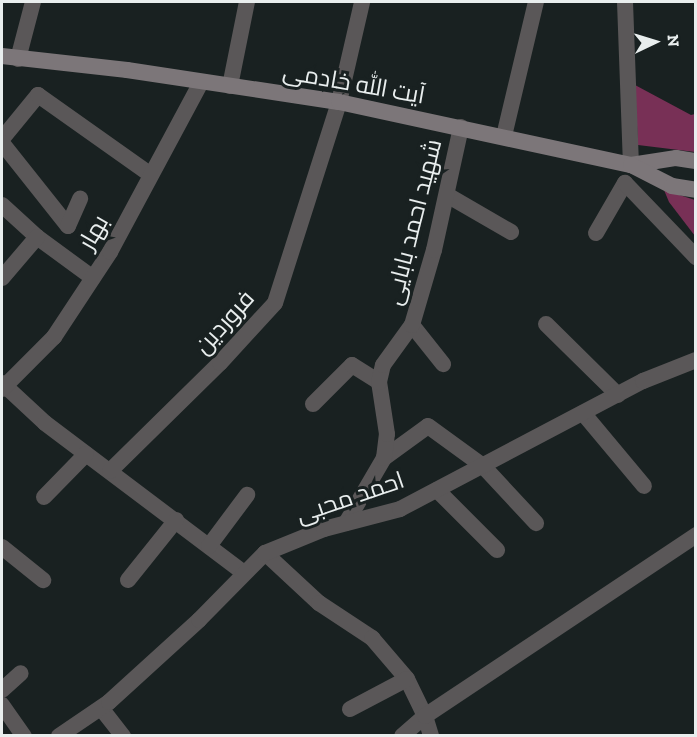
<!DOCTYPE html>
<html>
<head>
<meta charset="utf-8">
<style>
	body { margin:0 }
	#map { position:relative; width:697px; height:737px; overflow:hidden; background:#192121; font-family:"Zilla Slab",Cairo,serif }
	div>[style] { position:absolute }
	.forest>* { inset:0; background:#783056 }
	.minor>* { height:16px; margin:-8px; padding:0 8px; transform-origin:8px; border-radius:8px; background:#5a5758 }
	.secondary>* { height:16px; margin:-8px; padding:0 8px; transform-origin:8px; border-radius:8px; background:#7c7679 }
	span { translate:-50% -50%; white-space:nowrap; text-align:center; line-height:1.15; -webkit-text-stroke:6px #192121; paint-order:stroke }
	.street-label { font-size:24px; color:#e9eeee }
	.frame { position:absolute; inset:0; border:3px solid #e9eeee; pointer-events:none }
	.north { position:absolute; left:625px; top:12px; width:60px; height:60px; -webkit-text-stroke:4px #192121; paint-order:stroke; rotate:86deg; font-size:16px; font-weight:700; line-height:24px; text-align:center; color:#e9eeee }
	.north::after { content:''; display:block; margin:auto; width:21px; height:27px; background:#e9eeee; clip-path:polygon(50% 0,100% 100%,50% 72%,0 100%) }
</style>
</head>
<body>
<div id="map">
	<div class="forest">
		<div style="clip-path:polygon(635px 85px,691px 115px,695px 114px,695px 152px,638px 145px)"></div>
		<div style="clip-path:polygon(664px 190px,695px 200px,695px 236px,669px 202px)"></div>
	</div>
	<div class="minor">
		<div style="left:625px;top:2px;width:163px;rotate:87.9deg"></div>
		<div style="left:18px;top:59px;width:59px;rotate:-75.3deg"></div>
		<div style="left:230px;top:86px;width:86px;rotate:-78.6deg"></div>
		<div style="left:504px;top:136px;width:138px;rotate:-76.6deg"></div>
		<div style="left:2px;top:139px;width:57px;rotate:-50.7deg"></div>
		<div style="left:38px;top:95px;width:138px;rotate:35.3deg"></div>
		<div style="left:2px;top:143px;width:106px;rotate:51.5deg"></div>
		<div style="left:68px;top:226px;width:30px;rotate:-66deg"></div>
		<div style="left:447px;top:195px;width:74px;rotate:30deg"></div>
		<div style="left:2px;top:205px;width:47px;rotate:42.4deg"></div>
		<div style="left:37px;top:237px;width:69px;rotate:36.2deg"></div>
		<div style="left:596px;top:233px;width:58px;rotate:-59.9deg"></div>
		<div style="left:625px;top:183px;width:103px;rotate:46.2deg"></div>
		<div style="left:2px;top:278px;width:54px;rotate:-49.5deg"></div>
		<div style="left:546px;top:324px;width:101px;rotate:44.6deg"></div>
		<div style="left:412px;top:325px;width:50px;rotate:51.5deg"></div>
		<div style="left:2px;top:383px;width:59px;rotate:42.9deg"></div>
		<div style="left:45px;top:423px;width:249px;rotate:37deg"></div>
		<div style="left:2px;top:389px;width:74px;rotate:-45deg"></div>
		<div style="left:54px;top:337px;width:102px;rotate:-56.6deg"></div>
		<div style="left:110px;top:252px;width:193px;rotate:-61.8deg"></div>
		<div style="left:313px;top:404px;width:55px;rotate:-45deg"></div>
		<div style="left:352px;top:365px;width:32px;rotate:32deg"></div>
		<div style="left:583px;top:413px;width:95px;rotate:50.1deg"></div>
		<div style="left:384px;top:458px;width:54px;rotate:-36deg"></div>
		<div style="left:428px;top:426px;width:68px;rotate:36deg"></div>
		<div style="left:483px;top:466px;width:78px;rotate:47.1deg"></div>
		<div style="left:110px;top:471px;width:154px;rotate:-44.5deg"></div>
		<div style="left:220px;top:363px;width:81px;rotate:-47.5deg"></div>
		<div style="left:275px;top:303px;width:211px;rotate:-72.3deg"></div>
		<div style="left:339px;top:102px;width:103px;rotate:-77deg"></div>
		<div style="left:437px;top:490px;width:85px;rotate:45deg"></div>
		<div style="left:44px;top:497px;width:60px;rotate:-45.7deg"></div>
		<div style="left:346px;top:523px;width:75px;rotate:-59.7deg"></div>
		<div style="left:384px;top:458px;width:24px;rotate:-83deg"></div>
		<div style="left:387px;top:434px;width:53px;rotate:-98.7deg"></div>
		<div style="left:379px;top:382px;width:17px;rotate:-77deg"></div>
		<div style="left:383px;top:365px;width:49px;rotate:-54.1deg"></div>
		<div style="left:412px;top:325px;width:78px;rotate:-73.7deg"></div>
		<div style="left:434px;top:250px;width:126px;rotate:-77.6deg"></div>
		<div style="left:209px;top:546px;width:64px;rotate:-53.3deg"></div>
		<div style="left:2px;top:547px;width:53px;rotate:38.8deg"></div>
		<div style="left:265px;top:553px;width:74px;rotate:42.8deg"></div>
		<div style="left:319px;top:603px;width:64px;rotate:33.4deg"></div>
		<div style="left:372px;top:638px;width:54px;rotate:49.5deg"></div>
		<div style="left:407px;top:679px;width:41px;rotate:64.1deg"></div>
		<div style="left:425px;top:716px;width:21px;rotate:73deg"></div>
		<div style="left:128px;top:580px;width:77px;rotate:-51.3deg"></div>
		<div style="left:2px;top:690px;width:25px;rotate:-42deg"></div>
		<div style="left:2px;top:705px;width:38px;rotate:55deg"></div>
		<div style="left:101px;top:708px;width:36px;rotate:52deg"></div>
		<div style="left:350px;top:709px;width:64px;rotate:-27.8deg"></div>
		<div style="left:59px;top:736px;width:60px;rotate:-34.2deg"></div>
		<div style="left:109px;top:702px;width:122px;rotate:-42.3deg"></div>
		<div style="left:199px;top:620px;width:94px;rotate:-45.4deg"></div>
		<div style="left:265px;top:553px;width:64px;rotate:-22.1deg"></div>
		<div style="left:324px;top:529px;width:79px;rotate:-14.7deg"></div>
		<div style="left:400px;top:509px;width:275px;rotate:-27.8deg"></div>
		<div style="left:643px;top:381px;width:57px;rotate:-21.6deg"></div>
		<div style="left:402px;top:736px;width:30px;rotate:-41deg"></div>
		<div style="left:425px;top:716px;width:326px;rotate:-33.7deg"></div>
	</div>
	<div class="secondary">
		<div style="left:2px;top:56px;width:126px;rotate:6.4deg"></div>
		<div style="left:127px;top:70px;width:214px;rotate:8.6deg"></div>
		<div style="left:339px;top:102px;width:299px;rotate:12.2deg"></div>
		<div style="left:631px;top:165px;width:46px;rotate:-8.8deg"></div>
		<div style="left:676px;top:158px;width:20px;rotate:9deg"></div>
		<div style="left:631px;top:165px;width:46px;rotate:27.1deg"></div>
		<div style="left:672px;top:186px;width:24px;rotate:9deg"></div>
	</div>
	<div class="street-label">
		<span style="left:354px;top:83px;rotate:10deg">آیت الله خادمی</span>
		<span style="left:413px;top:222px;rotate:-76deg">شهید احمد بابایی</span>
		<span style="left:93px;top:232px;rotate:-60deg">بهار</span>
		<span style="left:224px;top:322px;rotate:-48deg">فروردین</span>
		<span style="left:350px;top:497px;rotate:-19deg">احمد محبی</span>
	</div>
	<div class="frame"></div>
	<div class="north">N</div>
</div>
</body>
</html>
